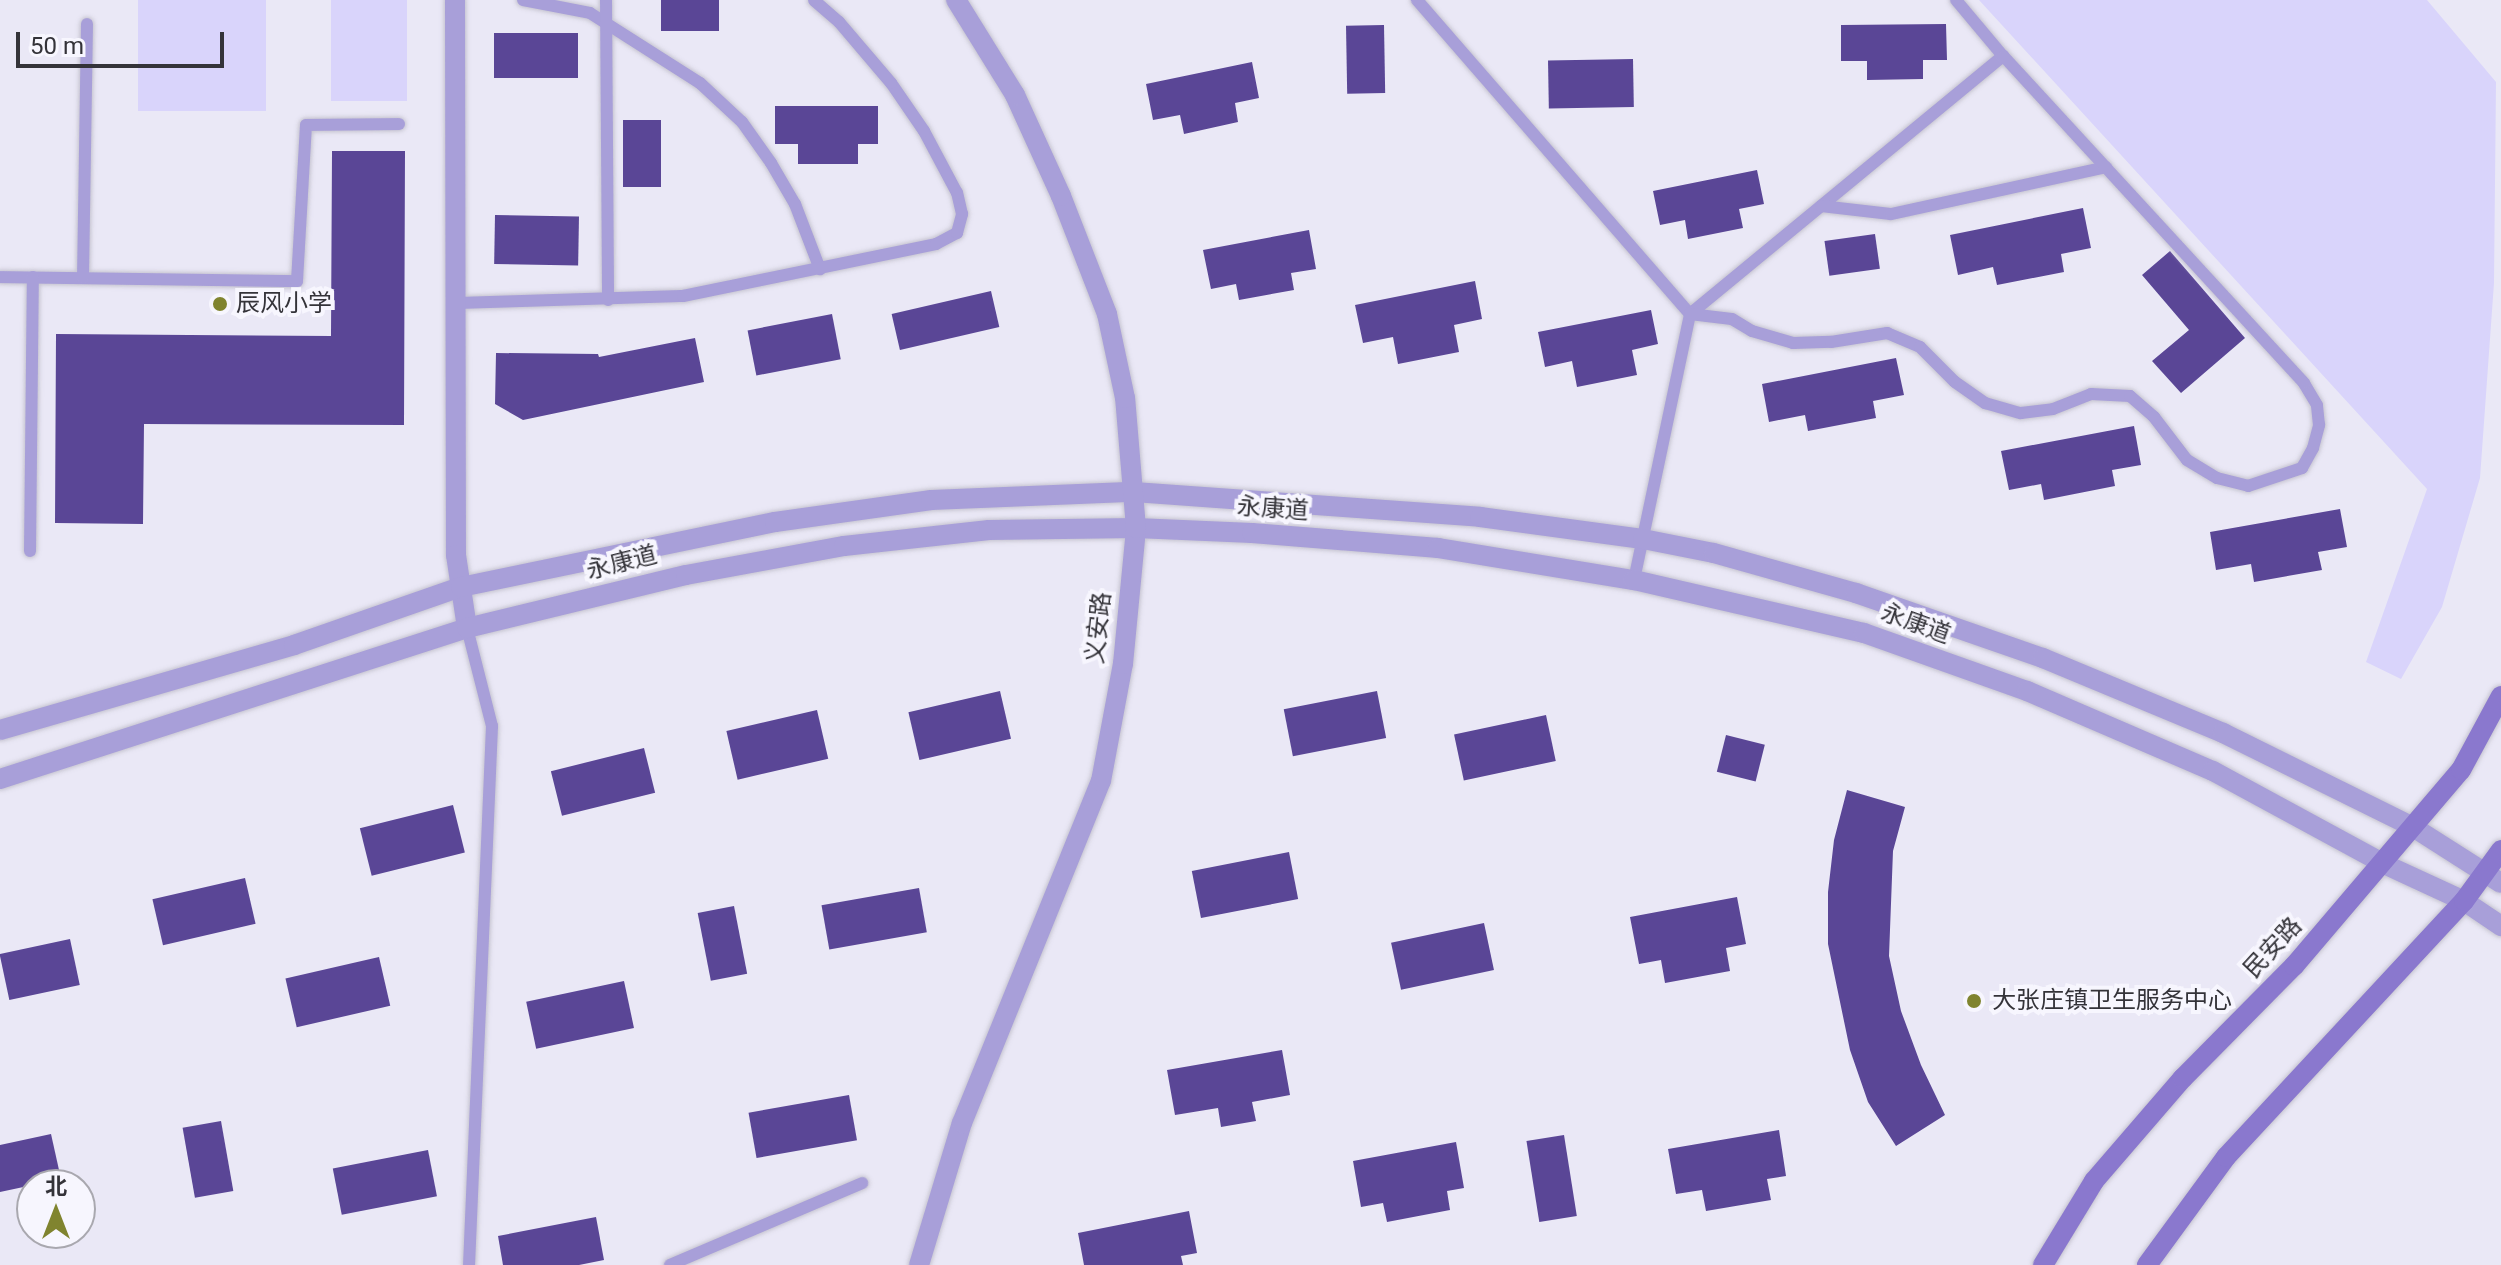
<!DOCTYPE html>
<html>
<head>
<meta charset="utf-8">
<style>
	body { margin:0 }
	#map { position:relative; width:2501px; height:1265px; overflow:hidden; background:#eae8f6; font-family:Roboto,"Noto Sans SC",sans-serif }
	div>[style] { position:absolute }
	.green>* { inset:0; background:#d9d4fb; transform-origin:0 0 }
	.building>* { inset:0; background:#5a4696; transform-origin:0 0 }
	.roads { filter:drop-shadow(0 0 2px #c6c4d0) drop-shadow(0 0 2px #c6c4d0) }
	.service>* { height:12px; margin:-6px; padding:0 6px; transform-origin:6px; border-radius:6px; background:#a89fd9 }
	.minor>* { height:20px; margin:-10px; padding:0 10px; transform-origin:10px; border-radius:10px; background:#a89fd9 }
	.tertiary>* { height:20px; margin:-10px; padding:0 10px; transform-origin:10px; border-radius:10px; background:#a89fd9 }
	.secondary>* { height:20px; margin:-10px; padding:0 10px; transform-origin:10px; border-radius:10px; background:#8a78ce }
	.dots>* { width:22px; height:22px; translate:-50% -50%; box-sizing:border-box; border:4px solid #f7f6fe; border-radius:50% }
	span { translate:-50% -50%; white-space:nowrap; text-align:center; line-height:1.15; -webkit-text-stroke:8px #f7f6fe; paint-order:stroke }
	.poi-label { font-size:24px; color:#343339 }
	.left { translate:0 -50%; text-align:left }
	.street-label { font-size:24px; color:#343339 }
	.north { position:absolute; left:16px; top:1169px; width:80px; height:80px; box-sizing:border-box; background:#f7f6fe; border:2px solid #a9a8af; border-radius:50%; rotate:0deg; font-size:22px; font-weight:700; line-height:32px; text-align:center; color:#343339 }
	.north::after { content:''; display:block; margin:auto; width:28px; height:36px; background:#80842f; clip-path:polygon(50% 0,100% 100%,50% 72%,0 100%) }
	.scale { position:absolute; left:16px; top:32px; width:208px; height:36px; box-sizing:border-box; border:4px solid #343339; border-top:0; padding-left:10px; font-size:24px; line-height:28px; white-space:nowrap; color:#343339; -webkit-text-stroke:6px #f7f6fe; paint-order:stroke }
</style>
</head>
<body>
<div id="map">
	<div class="green">
		<div style="left:138px;top:0;width:128px;height:111px"></div>
		<div style="left:331px;top:0;width:76px;height:101px"></div>
		<div style="clip-path:polygon(1979px 0,2427px 0,2496px 82px,2494px 283px,2480px 478px,2442px 607px,2401px 679px,2366px 662px,2427px 489px)"></div>
	</div>
	<div class="building">
		<div style="left:661px;top:0;width:58px;height:31px"></div>
		<div style="clip-path:polygon(1946px 24px,1947px 60px,1923px 60px,1923px 79px,1867px 80px,1867px 61px,1841px 61px,1841px 25px)"></div>
		<div style="left:1384px;top:25px;width:68px;height:38px;rotate:89deg"></div>
		<div style="left:494px;top:33px;width:84px;height:45px"></div>
		<div style="left:1633px;top:59px;width:48px;height:85px;rotate:89deg"></div>
		<div style="clip-path:polygon(1252px 62px,1259px 98px,1235px 103px,1238px 122px,1184px 134px,1180px 115px,1153px 120px,1146px 84px)"></div>
		<div style="clip-path:polygon(775px 106px,878px 106px,878px 144px,858px 144px,858px 164px,798px 164px,798px 144px,775px 144px)"></div>
		<div style="left:623px;top:120px;width:38px;height:67px"></div>
		<div style="clip-path:polygon(332px 151px,405px 151px,404px 425px,144px 424px,143px 524px,55px 523px,56px 334px,331px 336px)"></div>
		<div style="clip-path:polygon(1757px 170px,1764px 204px,1739px 209px,1743px 228px,1688px 239px,1685px 220px,1660px 225px,1653px 191px)"></div>
		<div style="clip-path:polygon(2083px 208px,2091px 248px,2061px 254px,2064px 272px,1997px 285px,1993px 267px,1958px 275px,1950px 235px)"></div>
		<div style="left:495px;top:215px;width:84px;height:49px;rotate:1deg"></div>
		<div style="clip-path:polygon(1309px 230px,1316px 269px,1291px 273px,1294px 290px,1239px 300px,1236px 284px,1211px 289px,1203px 250px)"></div>
		<div style="left:1875px;top:234px;width:35px;height:51px;rotate:82deg"></div>
		<div style="clip-path:polygon(2170px 251px,2245px 338px,2181px 393px,2152px 361px,2189px 330px,2142px 275px)"></div>
		<div style="clip-path:polygon(1475px 281px,1482px 319px,1454px 325px,1459px 352px,1398px 364px,1393px 337px,1363px 343px,1355px 305px)"></div>
		<div style="left:991px;top:291px;width:37px;height:102px;rotate:77deg"></div>
		<div style="clip-path:polygon(1651px 310px,1658px 344px,1632px 350px,1637px 375px,1577px 387px,1572px 361px,1545px 367px,1538px 332px)"></div>
		<div style="left:832px;top:314px;width:46px;height:86px;rotate:79deg"></div>
		<div style="clip-path:polygon(695px 338px,704px 382px,523px 420px,495px 404px,496px 353px,598px 354px,599px 357px)"></div>
		<div style="clip-path:polygon(1896px 358px,1904px 395px,1873px 401px,1876px 418px,1808px 431px,1805px 415px,1769px 422px,1762px 384px)"></div>
		<div style="clip-path:polygon(2134px 426px,2141px 465px,2112px 470px,2115px 486px,2044px 500px,2041px 484px,2009px 490px,2001px 451px)"></div>
		<div style="clip-path:polygon(2340px 509px,2347px 547px,2318px 552px,2322px 570px,2254px 582px,2251px 564px,2216px 570px,2210px 532px)"></div>
		<div style="left:1000px;top:691px;width:49px;height:94px;rotate:77deg"></div>
		<div style="left:1377px;top:691px;width:48px;height:95px;rotate:79deg"></div>
		<div style="left:817px;top:710px;width:50px;height:93px;rotate:77deg"></div>
		<div style="left:1546px;top:715px;width:47px;height:94px;rotate:78deg"></div>
		<div style="left:1726px;top:735px;width:40px;height:38px;rotate:14deg"></div>
		<div style="left:644px;top:748px;width:46px;height:96px;rotate:76deg"></div>
		<div style="clip-path:polygon(1847px 790px,1905px 807px,1893px 851px,1889px 956px,1901px 1011px,1921px 1065px,1945px 1115px,1896px 1146px,1868px 1102px,1850px 1050px,1828px 944px,1828px 892px,1834px 840px)"></div>
		<div style="left:453px;top:805px;width:49px;height:96px;rotate:76deg"></div>
		<div style="left:1289px;top:852px;width:48px;height:99px;rotate:79deg"></div>
		<div style="left:245px;top:878px;width:47px;height:95px;rotate:77deg"></div>
		<div style="left:919px;top:888px;width:45px;height:99px;rotate:80deg"></div>
		<div style="clip-path:polygon(1737px 897px,1746px 944px,1726px 948px,1730px 971px,1665px 983px,1661px 960px,1639px 964px,1630px 917px)"></div>
		<div style="left:734px;top:906px;width:69px;height:37px;rotate:79deg"></div>
		<div style="left:1484px;top:923px;width:48px;height:95px;rotate:78deg"></div>
		<div style="left:70px;top:939px;width:47px;height:72px;rotate:78deg"></div>
		<div style="left:379px;top:957px;width:50px;height:96px;rotate:77deg"></div>
		<div style="left:624px;top:981px;width:48px;height:100px;rotate:78deg"></div>
		<div style="clip-path:polygon(1282px 1050px,1290px 1095px,1252px 1102px,1256px 1121px,1221px 1127px,1218px 1108px,1175px 1115px,1167px 1070px)"></div>
		<div style="left:849px;top:1095px;width:46px;height:102px;rotate:80deg"></div>
		<div style="left:221px;top:1121px;width:71px;height:39px;rotate:80deg"></div>
		<div style="clip-path:polygon(1779px 1130px,1786px 1176px,1767px 1179px,1771px 1200px,1706px 1211px,1702px 1190px,1676px 1194px,1668px 1149px)"></div>
		<div style="clip-path:polygon(51px 1134px,61px 1179px,0 1192px,0 1145px)"></div>
		<div style="left:1564px;top:1135px;width:82px;height:38px;rotate:81deg"></div>
		<div style="clip-path:polygon(1456px 1142px,1464px 1188px,1447px 1191px,1450px 1210px,1387px 1222px,1383px 1203px,1361px 1207px,1353px 1161px)"></div>
		<div style="left:428px;top:1150px;width:47px;height:97px;rotate:79deg"></div>
		<div style="clip-path:polygon(1189px 1211px,1197px 1253px,1181px 1256px,1183px 1265px,1084px 1265px,1078px 1233px)"></div>
		<div style="clip-path:polygon(596px 1217px,604px 1260px,579px 1265px,503px 1265px,498px 1236px)"></div>
	</div>
	<div class="roads">
		<div class="service">
			<div style="left:523px;top:0;width:68px;rotate:11deg"></div>
			<div style="left:590px;top:13px;width:130px;rotate:32.5deg"></div>
			<div style="left:700px;top:83px;width:57px;rotate:42.9deg"></div>
			<div style="left:742px;top:122px;width:50px;rotate:54.7deg"></div>
			<div style="left:771px;top:163px;width:48px;rotate:59.7deg"></div>
			<div style="left:795px;top:204px;width:70px;rotate:69deg"></div>
			<div style="left:606px;top:0;width:300px;rotate:89.6deg"></div>
			<div style="left:1417px;top:0;width:416px;rotate:49deg"></div>
			<div style="left:1690px;top:314px;width:406px;rotate:-39.5deg"></div>
			<div style="left:2003px;top:56px;width:73px;rotate:-130deg"></div>
			<div style="left:1821px;top:206px;width:70px;rotate:6.5deg"></div>
			<div style="left:1891px;top:214px;width:220px;rotate:-12.3deg"></div>
			<div style="left:0;top:277px;width:297px;rotate:0.8deg"></div>
			<div style="left:297px;top:281px;width:156px;rotate:-86.7deg"></div>
			<div style="left:306px;top:125px;width:93px;rotate:-0.6deg"></div>
			<div style="left:83px;top:278px;width:254px;rotate:-89.1deg"></div>
			<div style="left:456px;top:303px;width:227px;rotate:-1.8deg"></div>
			<div style="left:683px;top:296px;width:258px;rotate:-11.6deg"></div>
			<div style="left:936px;top:244px;width:24px;rotate:-28deg"></div>
			<div style="left:957px;top:233px;width:20px;rotate:-75deg"></div>
			<div style="left:962px;top:214px;width:22px;rotate:-103deg"></div>
			<div style="left:957px;top:193px;width:70px;rotate:-118deg"></div>
			<div style="left:924px;top:131px;width:58px;rotate:-124.5deg"></div>
			<div style="left:891px;top:83px;width:80px;rotate:-130.4deg"></div>
			<div style="left:839px;top:22px;width:33px;rotate:-139deg"></div>
			<div style="left:30px;top:551px;width:274px;rotate:-89.4deg"></div>
			<div style="left:1634px;top:580px;width:272px;rotate:-78.1deg"></div>
			<div style="left:1690px;top:314px;width:42px;rotate:6.8deg"></div>
			<div style="left:1732px;top:319px;width:23px;rotate:31deg"></div>
			<div style="left:1752px;top:331px;width:43px;rotate:16.3deg"></div>
			<div style="left:1793px;top:343px;width:38px;rotate:-2deg"></div>
			<div style="left:1831px;top:342px;width:57px;rotate:-9.1deg"></div>
			<div style="left:1887px;top:333px;width:36px;rotate:23deg"></div>
			<div style="left:1920px;top:347px;width:49px;rotate:45deg"></div>
			<div style="left:1955px;top:382px;width:37px;rotate:35deg"></div>
			<div style="left:1985px;top:403px;width:37px;rotate:16deg"></div>
			<div style="left:2021px;top:413px;width:32px;rotate:-7deg"></div>
			<div style="left:2053px;top:409px;width:41px;rotate:-21.5deg"></div>
			<div style="left:2091px;top:394px;width:39px;rotate:3deg"></div>
			<div style="left:2130px;top:396px;width:32px;rotate:41deg"></div>
			<div style="left:2154px;top:417px;width:54px;rotate:52.5deg"></div>
			<div style="left:2187px;top:460px;width:35px;rotate:31deg"></div>
			<div style="left:2217px;top:478px;width:32px;rotate:14deg"></div>
			<div style="left:2248px;top:486px;width:57px;rotate:-18.4deg"></div>
			<div style="left:2302px;top:468px;width:23px;rotate:-61deg"></div>
			<div style="left:2313px;top:448px;width:24px;rotate:-75deg"></div>
			<div style="left:2319px;top:425px;width:20px;rotate:-96deg"></div>
			<div style="left:2317px;top:405px;width:26px;rotate:-121deg"></div>
			<div style="left:2304px;top:383px;width:444px;rotate:-132.6deg"></div>
			<div style="left:467px;top:628px;width:101px;rotate:75.7deg"></div>
			<div style="left:492px;top:726px;width:539px;rotate:92.44deg"></div>
			<div style="left:670px;top:1265px;width:209px;rotate:-23.1deg"></div>
		</div>
		<div class="minor">
			<div style="left:455px;top:0;width:555px;rotate:89.9deg"></div>
			<div style="left:456px;top:555px;width:74px;rotate:81.4deg"></div>
		</div>
		<div class="tertiary">
			<div style="left:0;top:730px;width:306px;rotate:-16.1deg"></div>
			<div style="left:294px;top:645px;width:177px;rotate:-19.2deg"></div>
			<div style="left:461px;top:587px;width:321px;rotate:-11.7deg"></div>
			<div style="left:775px;top:522px;width:158px;rotate:-8deg"></div>
			<div style="left:931px;top:500px;width:203px;rotate:-2.3deg"></div>
			<div style="left:1134px;top:492px;width:347px;rotate:4.1deg"></div>
			<div style="left:1480px;top:517px;width:164px;rotate:7.7deg"></div>
			<div style="left:1643px;top:539px;width:72px;rotate:11.2deg"></div>
			<div style="left:1714px;top:553px;width:148px;rotate:15.7deg"></div>
			<div style="left:1856px;top:593px;width:198px;rotate:19.2deg"></div>
			<div style="left:2043px;top:658px;width:195px;rotate:22.6deg"></div>
			<div style="left:2223px;top:733px;width:212px;rotate:26.3deg"></div>
			<div style="left:2413px;top:827px;width:104px;rotate:32.5deg"></div>
			<div style="left:0;top:779px;width:491px;rotate:-17.9deg"></div>
			<div style="left:467px;top:628px;width:225px;rotate:-13.6deg"></div>
			<div style="left:686px;top:575px;width:161px;rotate:-10.4deg"></div>
			<div style="left:844px;top:546px;width:146px;rotate:-6.3deg"></div>
			<div style="left:989px;top:530px;width:147px;rotate:-0.8deg"></div>
			<div style="left:1136px;top:528px;width:116px;rotate:2.5deg"></div>
			<div style="left:1252px;top:533px;width:187px;rotate:4.6deg"></div>
			<div style="left:1438px;top:548px;width:199px;rotate:9.3deg"></div>
			<div style="left:1634px;top:580px;width:236px;rotate:13deg"></div>
			<div style="left:1864px;top:633px;width:173px;rotate:19.6deg"></div>
			<div style="left:2027px;top:691px;width:202px;rotate:23.3deg"></div>
			<div style="left:2213px;top:771px;width:195px;rotate:28.5deg"></div>
			<div style="left:2384px;top:864px;width:88px;rotate:24.8deg"></div>
			<div style="left:2464px;top:901px;width:45px;rotate:34deg"></div>
			<div style="left:919px;top:1265px;width:148px;rotate:-73.2deg"></div>
			<div style="left:962px;top:1123px;width:369px;rotate:-67.9deg"></div>
			<div style="left:1101px;top:781px;width:119px;rotate:-79.4deg"></div>
			<div style="left:1123px;top:664px;width:137px;rotate:-84.5deg"></div>
			<div style="left:1136px;top:528px;width:130px;rotate:-94.8deg"></div>
			<div style="left:1125px;top:398px;width:86px;rotate:-102.1deg"></div>
			<div style="left:1107px;top:314px;width:127px;rotate:-111.3deg"></div>
			<div style="left:1061px;top:196px;width:111px;rotate:-114.5deg"></div>
			<div style="left:1015px;top:95px;width:112px;rotate:-121.8deg"></div>
		</div>
		<div class="secondary">
			<div style="left:2043px;top:1265px;width:98px;rotate:-58.7deg"></div>
			<div style="left:2094px;top:1181px;width:136px;rotate:-49.2deg"></div>
			<div style="left:2183px;top:1078px;width:158px;rotate:-45.3deg"></div>
			<div style="left:2294px;top:966px;width:257px;rotate:-49.6deg"></div>
			<div style="left:2461px;top:770px;width:84px;rotate:-61.6deg"></div>
			<div style="left:2147px;top:1265px;width:134px;rotate:-53.8deg"></div>
			<div style="left:2226px;top:1157px;width:350px;rotate:-47.1deg"></div>
			<div style="left:2464px;top:901px;width:63px;rotate:-54deg"></div>
		</div>
	</div>
	<div class="dots">
		<div style="left:220px;top:304px;background:#80842f"></div>
		<div style="left:1974px;top:1001px;background:#80842f"></div>
	</div>
	<div class="poi-label">
		<span class="left" style="left:236px;top:304px">辰风小学</span>
		<span class="left" style="left:1992px;top:1001px">大张庄镇卫生服务中心</span>
	</div>
	<div class="street-label">
		<span style="left:1273px;top:509px;rotate:4deg">永康道</span>
		<span style="left:622px;top:563px;rotate:-14deg">永康道</span>
		<span style="left:1916px;top:624px;rotate:20deg">永康道</span>
		<span style="left:1099px;top:628px;rotate:-84deg">义安路</span>
		<span style="left:2273px;top:948px;rotate:-47deg">民安路</span>
	</div>
	<div class="north">北</div>
	<div class="scale">50 m</div>
</div>
</body>
</html>
